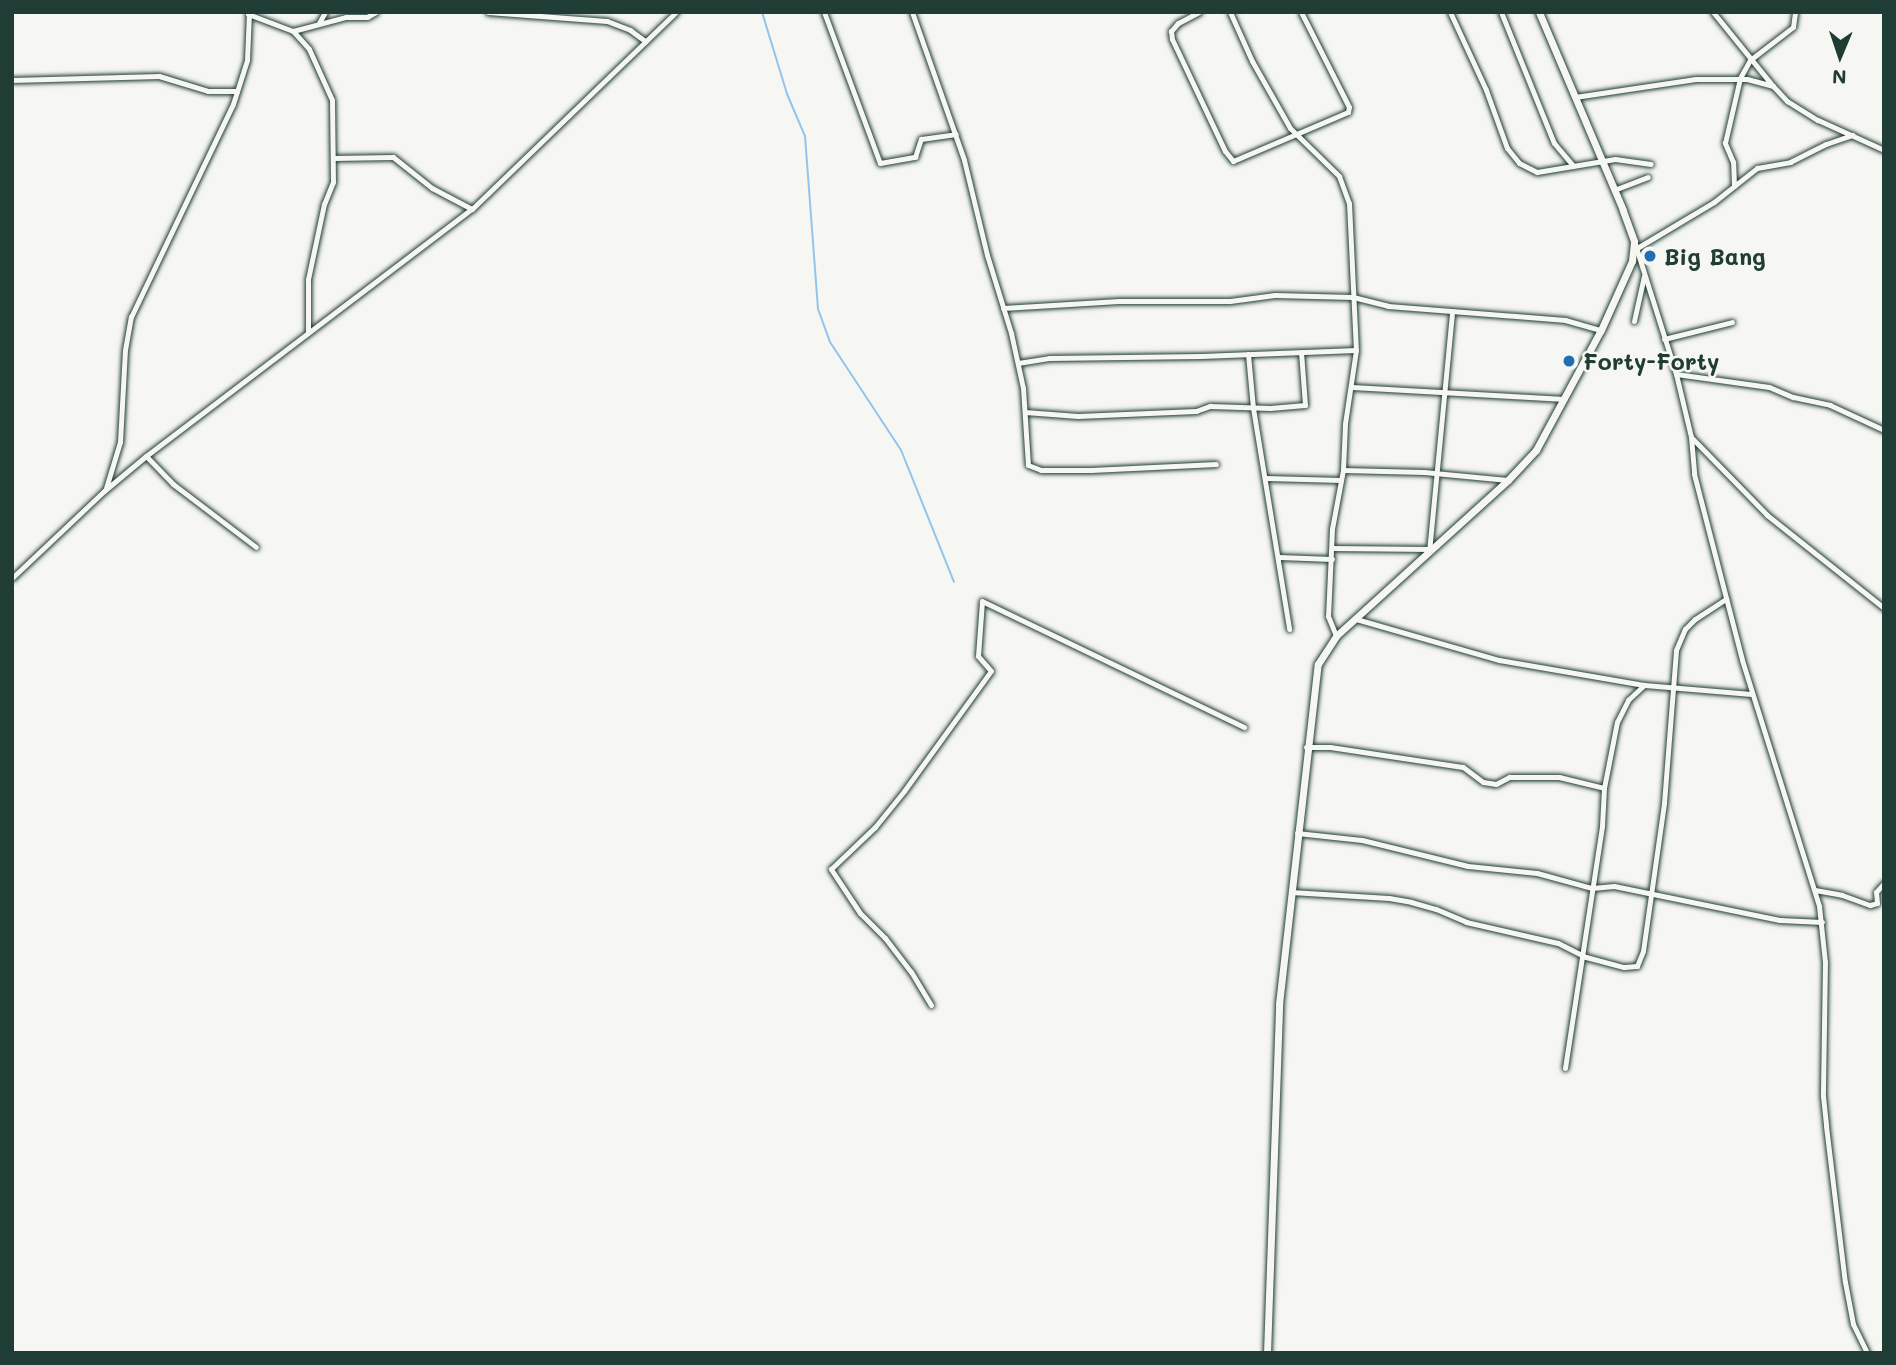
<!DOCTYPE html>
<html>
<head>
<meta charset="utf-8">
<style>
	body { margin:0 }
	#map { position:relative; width:1896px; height:1365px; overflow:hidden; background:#f6f6f2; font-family:Mali,sans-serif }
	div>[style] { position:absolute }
	.stream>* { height:2px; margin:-1px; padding:0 1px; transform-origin:1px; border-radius:1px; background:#92c4ee }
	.roads { filter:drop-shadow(0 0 2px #1f3d34) drop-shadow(0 0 2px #1f3d34) }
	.street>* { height:5px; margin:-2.5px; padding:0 2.5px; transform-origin:2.5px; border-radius:2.5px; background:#f6f6f2 }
	.secondary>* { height:7px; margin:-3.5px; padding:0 3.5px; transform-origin:3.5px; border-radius:3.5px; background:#f6f6f2 }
	.dots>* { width:19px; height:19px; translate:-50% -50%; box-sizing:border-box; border:4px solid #f6f6f2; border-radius:50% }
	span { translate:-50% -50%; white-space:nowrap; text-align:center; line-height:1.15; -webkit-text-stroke:5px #f6f6f2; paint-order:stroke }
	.poi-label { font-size:23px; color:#1f3d34; font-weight:700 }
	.left { translate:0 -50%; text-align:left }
	.frame { position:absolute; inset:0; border:14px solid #1f3d34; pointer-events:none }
	.north { position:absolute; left:1805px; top:21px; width:70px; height:70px; -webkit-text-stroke:5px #f6f6f2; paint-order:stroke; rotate:182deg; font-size:19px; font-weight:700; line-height:28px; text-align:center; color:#1f3d34 }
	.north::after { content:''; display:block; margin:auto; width:24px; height:32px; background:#1f3d34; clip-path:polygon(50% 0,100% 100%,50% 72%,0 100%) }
</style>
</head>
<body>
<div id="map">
	<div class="stream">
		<div style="left:762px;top:12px;width:86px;rotate:73deg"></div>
		<div style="left:787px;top:94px;width:46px;rotate:66.8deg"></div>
		<div style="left:805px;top:136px;width:173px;rotate:85.7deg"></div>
		<div style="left:818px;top:309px;width:35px;rotate:70deg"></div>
		<div style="left:830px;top:342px;width:129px;rotate:56.7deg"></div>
		<div style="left:901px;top:450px;width:142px;rotate:68.1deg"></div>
	</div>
	<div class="roads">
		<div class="street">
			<div style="left:488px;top:12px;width:119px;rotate:4.3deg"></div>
			<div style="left:607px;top:21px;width:25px;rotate:21deg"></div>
			<div style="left:630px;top:30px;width:19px;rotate:36deg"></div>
			<div style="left:824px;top:12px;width:161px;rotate:69.7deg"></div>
			<div style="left:880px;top:163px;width:36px;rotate:-10deg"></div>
			<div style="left:915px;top:157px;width:19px;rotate:-72deg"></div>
			<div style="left:921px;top:139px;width:35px;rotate:-8deg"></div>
			<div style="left:912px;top:12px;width:157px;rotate:70.6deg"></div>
			<div style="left:964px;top:160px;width:98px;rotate:76.4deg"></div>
			<div style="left:987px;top:255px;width:82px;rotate:72.9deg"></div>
			<div style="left:1011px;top:333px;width:56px;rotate:77.7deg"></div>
			<div style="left:1023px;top:388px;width:77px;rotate:86.3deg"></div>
			<div style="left:1028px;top:465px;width:14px;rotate:21deg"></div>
			<div style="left:1041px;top:470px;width:50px"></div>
			<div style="left:1091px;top:470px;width:125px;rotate:-2.7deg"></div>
			<div style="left:1199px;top:12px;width:24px;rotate:152deg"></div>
			<div style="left:1178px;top:23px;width:11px;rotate:131deg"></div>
			<div style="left:1171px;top:31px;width:8px;rotate:83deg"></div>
			<div style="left:1172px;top:39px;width:124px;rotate:64.7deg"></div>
			<div style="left:1225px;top:151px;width:13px;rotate:51deg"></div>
			<div style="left:1233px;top:161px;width:125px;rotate:-23.1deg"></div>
			<div style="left:1348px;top:112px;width:5px;rotate:-79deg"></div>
			<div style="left:1349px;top:107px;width:106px;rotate:-116.8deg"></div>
			<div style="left:1230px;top:12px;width:54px;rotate:65.8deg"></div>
			<div style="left:1252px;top:61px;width:77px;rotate:60.4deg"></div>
			<div style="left:1290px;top:128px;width:69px;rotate:44.4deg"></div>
			<div style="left:1339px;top:176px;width:29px;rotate:70deg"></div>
			<div style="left:1349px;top:203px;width:147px;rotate:87.3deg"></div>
			<div style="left:1356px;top:350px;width:75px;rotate:98.5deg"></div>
			<div style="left:1345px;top:424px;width:46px;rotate:92.5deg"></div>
			<div style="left:1343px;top:470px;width:60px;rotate:100.6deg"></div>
			<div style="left:1332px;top:529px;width:87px;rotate:92.6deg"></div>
			<div style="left:1328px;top:616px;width:22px;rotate:68deg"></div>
			<div style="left:1450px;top:12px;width:86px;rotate:65.2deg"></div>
			<div style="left:1486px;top:90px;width:62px;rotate:70.1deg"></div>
			<div style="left:1507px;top:148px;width:19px;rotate:51deg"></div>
			<div style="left:1519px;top:163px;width:20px;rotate:27deg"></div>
			<div style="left:1537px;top:172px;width:79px;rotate:-9.5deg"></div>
			<div style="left:1615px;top:159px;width:36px;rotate:8deg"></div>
			<div style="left:1501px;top:12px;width:141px;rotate:68deg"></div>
			<div style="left:1554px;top:143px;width:30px;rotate:50deg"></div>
			<div style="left:1713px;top:12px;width:95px;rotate:51deg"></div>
			<div style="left:248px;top:14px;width:48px;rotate:20.7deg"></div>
			<div style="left:293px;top:31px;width:55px;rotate:-14.8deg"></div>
			<div style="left:346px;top:17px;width:21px"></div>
			<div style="left:367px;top:17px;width:10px;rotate:-29deg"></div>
			<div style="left:319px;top:23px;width:13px;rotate:-61deg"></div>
			<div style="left:293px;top:31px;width:24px;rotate:48deg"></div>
			<div style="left:309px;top:49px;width:56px;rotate:65.7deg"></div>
			<div style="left:332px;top:100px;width:82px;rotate:89.3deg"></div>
			<div style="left:333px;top:182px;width:24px;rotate:112deg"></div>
			<div style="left:324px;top:204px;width:77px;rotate:102deg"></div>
			<div style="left:308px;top:279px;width:53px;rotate:90deg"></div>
			<div style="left:12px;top:80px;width:147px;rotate:-1.6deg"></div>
			<div style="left:159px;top:76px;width:51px;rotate:17deg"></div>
			<div style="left:208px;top:91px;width:29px"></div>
			<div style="left:1575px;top:97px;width:122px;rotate:-8.5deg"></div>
			<div style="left:1696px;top:79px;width:51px"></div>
			<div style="left:1747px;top:79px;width:27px;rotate:15deg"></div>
			<div style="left:1773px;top:86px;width:21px;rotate:47deg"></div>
			<div style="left:1787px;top:101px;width:36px;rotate:32deg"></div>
			<div style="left:1818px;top:120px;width:72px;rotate:24.4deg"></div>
			<div style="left:333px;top:158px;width:60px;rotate:-1deg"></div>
			<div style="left:393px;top:157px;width:50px;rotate:38.5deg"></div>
			<div style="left:432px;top:188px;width:45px;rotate:27.7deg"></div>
			<div style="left:1734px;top:186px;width:24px;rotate:-92deg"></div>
			<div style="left:1733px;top:162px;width:21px;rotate:-113deg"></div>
			<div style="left:1725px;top:143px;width:67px;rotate:-77deg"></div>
			<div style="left:1740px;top:78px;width:21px;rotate:-61deg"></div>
			<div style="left:1750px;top:60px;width:54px;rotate:-37.5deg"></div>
			<div style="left:1793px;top:27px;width:15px;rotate:-82deg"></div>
			<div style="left:1614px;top:190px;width:36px;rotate:-21deg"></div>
			<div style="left:1635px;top:244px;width:136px;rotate:72.5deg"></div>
			<div style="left:1676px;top:374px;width:65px;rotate:76.6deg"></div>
			<div style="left:1691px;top:437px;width:37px;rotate:85deg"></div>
			<div style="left:1694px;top:474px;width:192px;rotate:75.5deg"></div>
			<div style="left:1742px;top:660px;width:258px;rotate:72.6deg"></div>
			<div style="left:1819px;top:906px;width:56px;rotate:83.9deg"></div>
			<div style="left:1825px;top:962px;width:134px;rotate:90.9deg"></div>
			<div style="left:1823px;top:1096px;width:30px;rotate:84deg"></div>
			<div style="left:1826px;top:1126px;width:157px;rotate:83.1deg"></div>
			<div style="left:1845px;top:1282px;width:43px;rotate:79.2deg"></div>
			<div style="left:1853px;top:1324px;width:32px;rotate:64deg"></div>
			<div style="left:1637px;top:248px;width:90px;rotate:-30.9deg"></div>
			<div style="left:1714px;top:202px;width:55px;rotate:-38.3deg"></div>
			<div style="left:1757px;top:168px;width:34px;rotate:-10deg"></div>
			<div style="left:1790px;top:162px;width:40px;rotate:-26.6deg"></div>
			<div style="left:1826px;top:144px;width:28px;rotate:-19deg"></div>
			<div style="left:1003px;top:308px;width:116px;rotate:-3.5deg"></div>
			<div style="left:1119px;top:301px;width:111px"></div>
			<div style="left:1230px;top:301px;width:45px;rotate:-7.6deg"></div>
			<div style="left:1275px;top:295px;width:78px;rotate:1.5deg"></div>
			<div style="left:1353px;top:297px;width:36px;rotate:14deg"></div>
			<div style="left:1388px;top:306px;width:178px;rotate:4.5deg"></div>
			<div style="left:1565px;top:320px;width:37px;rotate:16deg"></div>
			<div style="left:1634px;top:321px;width:46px;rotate:-77.5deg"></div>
			<div style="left:1664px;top:339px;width:70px;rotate:-14deg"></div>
			<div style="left:1248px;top:354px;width:54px;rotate:84.7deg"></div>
			<div style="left:1253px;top:408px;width:224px;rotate:80.7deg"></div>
			<div style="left:1018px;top:363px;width:31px;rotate:-9deg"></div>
			<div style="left:1049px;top:358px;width:152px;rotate:-0.8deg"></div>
			<div style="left:1201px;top:356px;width:155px;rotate:-2.2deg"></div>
			<div style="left:1676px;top:374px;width:94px;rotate:8deg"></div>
			<div style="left:1769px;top:387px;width:26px;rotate:23deg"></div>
			<div style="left:1793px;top:397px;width:38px;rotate:12deg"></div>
			<div style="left:1830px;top:405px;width:60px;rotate:24.8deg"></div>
			<div style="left:1352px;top:387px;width:213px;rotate:3.2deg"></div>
			<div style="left:1025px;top:412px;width:53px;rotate:4.3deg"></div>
			<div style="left:1078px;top:416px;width:118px;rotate:-2.4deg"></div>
			<div style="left:1196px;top:411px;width:15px;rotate:-20deg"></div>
			<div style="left:1210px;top:406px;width:60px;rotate:1.9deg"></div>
			<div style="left:1270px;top:408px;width:35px;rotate:-5deg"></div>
			<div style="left:1305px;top:405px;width:53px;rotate:-94.3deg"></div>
			<div style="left:1691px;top:437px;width:109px;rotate:45.7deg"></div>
			<div style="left:1767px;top:515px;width:149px;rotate:38.5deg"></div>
			<div style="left:146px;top:456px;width:39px;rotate:46deg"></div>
			<div style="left:173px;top:484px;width:104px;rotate:37.2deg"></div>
			<div style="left:1343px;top:470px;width:81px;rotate:1.4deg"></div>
			<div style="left:1424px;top:472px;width:84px;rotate:5.4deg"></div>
			<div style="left:1266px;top:478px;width:75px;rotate:1.5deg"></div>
			<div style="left:106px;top:488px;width:48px;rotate:-73.1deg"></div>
			<div style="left:120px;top:442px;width:92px;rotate:-86.9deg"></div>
			<div style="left:125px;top:350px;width:34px;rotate:-80deg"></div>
			<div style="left:131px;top:317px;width:236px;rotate:-64.4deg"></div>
			<div style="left:233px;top:104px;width:46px;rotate:-72.3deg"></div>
			<div style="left:247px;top:60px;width:48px;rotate:-87.6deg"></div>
			<div style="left:1332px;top:548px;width:98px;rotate:0.6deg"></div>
			<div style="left:1429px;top:552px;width:242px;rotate:-84.5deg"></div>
			<div style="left:1279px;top:557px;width:53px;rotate:2.2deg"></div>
			<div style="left:12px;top:578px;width:127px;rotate:-43.4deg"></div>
			<div style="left:104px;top:491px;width:55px;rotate:-39.8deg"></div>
			<div style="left:146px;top:456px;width:409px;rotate:-37.2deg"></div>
			<div style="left:472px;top:209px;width:284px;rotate:-44deg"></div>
			<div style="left:1356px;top:619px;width:149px;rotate:16deg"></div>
			<div style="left:1499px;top:660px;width:147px;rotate:9.8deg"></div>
			<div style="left:1306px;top:747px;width:24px"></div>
			<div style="left:1330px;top:747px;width:134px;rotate:8.6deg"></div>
			<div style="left:1463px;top:767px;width:25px;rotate:37deg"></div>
			<div style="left:1483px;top:782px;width:13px;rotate:9deg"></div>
			<div style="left:1496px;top:784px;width:15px;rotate:-28deg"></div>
			<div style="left:1509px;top:777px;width:50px"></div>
			<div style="left:1559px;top:777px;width:46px;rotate:13.7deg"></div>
			<div style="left:1297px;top:833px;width:65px;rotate:6.1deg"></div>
			<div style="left:1362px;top:840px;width:109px;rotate:13.8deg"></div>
			<div style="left:1468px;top:866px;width:69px;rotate:5.8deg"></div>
			<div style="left:1537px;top:873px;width:57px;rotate:15.3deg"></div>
			<div style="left:1592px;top:888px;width:22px;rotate:-5deg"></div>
			<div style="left:1614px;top:886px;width:169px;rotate:11.6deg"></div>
			<div style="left:1780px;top:920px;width:42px;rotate:2.7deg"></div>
			<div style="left:1815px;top:890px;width:27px;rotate:10deg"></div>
			<div style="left:1842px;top:895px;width:30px;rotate:20deg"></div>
			<div style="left:1870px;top:905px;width:7px;rotate:-16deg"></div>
			<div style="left:1877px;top:903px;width:11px;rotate:-95deg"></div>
			<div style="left:1876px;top:892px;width:12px;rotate:-48deg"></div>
			<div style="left:1291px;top:892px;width:98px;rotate:3.5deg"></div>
			<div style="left:1389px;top:898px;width:22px;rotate:10deg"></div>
			<div style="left:1411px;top:902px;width:26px;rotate:16deg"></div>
			<div style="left:1436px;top:909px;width:33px;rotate:23deg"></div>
			<div style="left:1466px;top:922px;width:94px;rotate:12.9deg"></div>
			<div style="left:1558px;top:943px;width:31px;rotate:27deg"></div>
			<div style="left:1586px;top:957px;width:39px;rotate:15deg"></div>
			<div style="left:1624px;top:967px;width:13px;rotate:-4deg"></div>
			<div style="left:1637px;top:966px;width:16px;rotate:-68deg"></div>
			<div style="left:1643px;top:951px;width:149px;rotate:-81.9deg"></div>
			<div style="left:1664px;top:803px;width:153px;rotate:-85.5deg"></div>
			<div style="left:1676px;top:650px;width:23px;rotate:-67deg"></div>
			<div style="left:1685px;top:629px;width:14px;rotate:-45deg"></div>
			<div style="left:1695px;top:619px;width:37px;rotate:-33deg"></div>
			<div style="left:931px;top:1005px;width:39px;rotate:-121deg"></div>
			<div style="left:911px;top:972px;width:43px;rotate:-127.4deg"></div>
			<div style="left:885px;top:938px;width:35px;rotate:-135deg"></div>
			<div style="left:860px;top:913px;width:53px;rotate:-123.4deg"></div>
			<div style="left:831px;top:869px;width:61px;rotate:-43.7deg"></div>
			<div style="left:875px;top:827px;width:46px;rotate:-51.1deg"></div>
			<div style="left:904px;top:791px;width:148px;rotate:-54.1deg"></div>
			<div style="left:991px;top:671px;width:20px;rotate:-131deg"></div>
			<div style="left:978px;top:656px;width:55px;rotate:-85.8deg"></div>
			<div style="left:982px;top:601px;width:291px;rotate:25.7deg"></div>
			<div style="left:1565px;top:1068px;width:245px;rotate:-81.3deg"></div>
			<div style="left:1602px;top:826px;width:38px;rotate:-87deg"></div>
			<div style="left:1604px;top:788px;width:67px;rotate:-78.9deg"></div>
			<div style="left:1617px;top:722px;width:25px;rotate:-63deg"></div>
			<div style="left:1628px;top:700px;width:22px;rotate:-43deg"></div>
			<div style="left:1644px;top:685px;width:108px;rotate:4.8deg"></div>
		</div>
		<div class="secondary">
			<div style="left:1267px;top:1353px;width:349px;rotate:-88deg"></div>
			<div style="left:1279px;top:1004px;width:342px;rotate:-83.5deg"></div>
			<div style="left:1318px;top:664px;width:33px;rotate:-57deg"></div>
			<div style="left:1336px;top:636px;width:232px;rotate:-42.2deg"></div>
			<div style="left:1508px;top:480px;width:41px;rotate:-47deg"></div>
			<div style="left:1536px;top:450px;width:136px;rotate:-61.6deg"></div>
			<div style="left:1601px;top:330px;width:76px;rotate:-65.8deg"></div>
			<div style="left:1632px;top:261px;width:20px;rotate:-84deg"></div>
			<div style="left:1634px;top:241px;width:33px;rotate:-110deg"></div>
			<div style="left:1623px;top:210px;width:215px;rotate:-113deg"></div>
		</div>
	</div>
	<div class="dots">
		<div style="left:1650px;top:256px;background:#1f6fb2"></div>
		<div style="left:1569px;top:361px;background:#1f6fb2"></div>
	</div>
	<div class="poi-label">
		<span class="left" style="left:1664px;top:256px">Big Bang</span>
		<span class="left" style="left:1583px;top:361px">Forty-Forty</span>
	</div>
	<div class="frame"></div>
	<div class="north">N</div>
</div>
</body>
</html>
